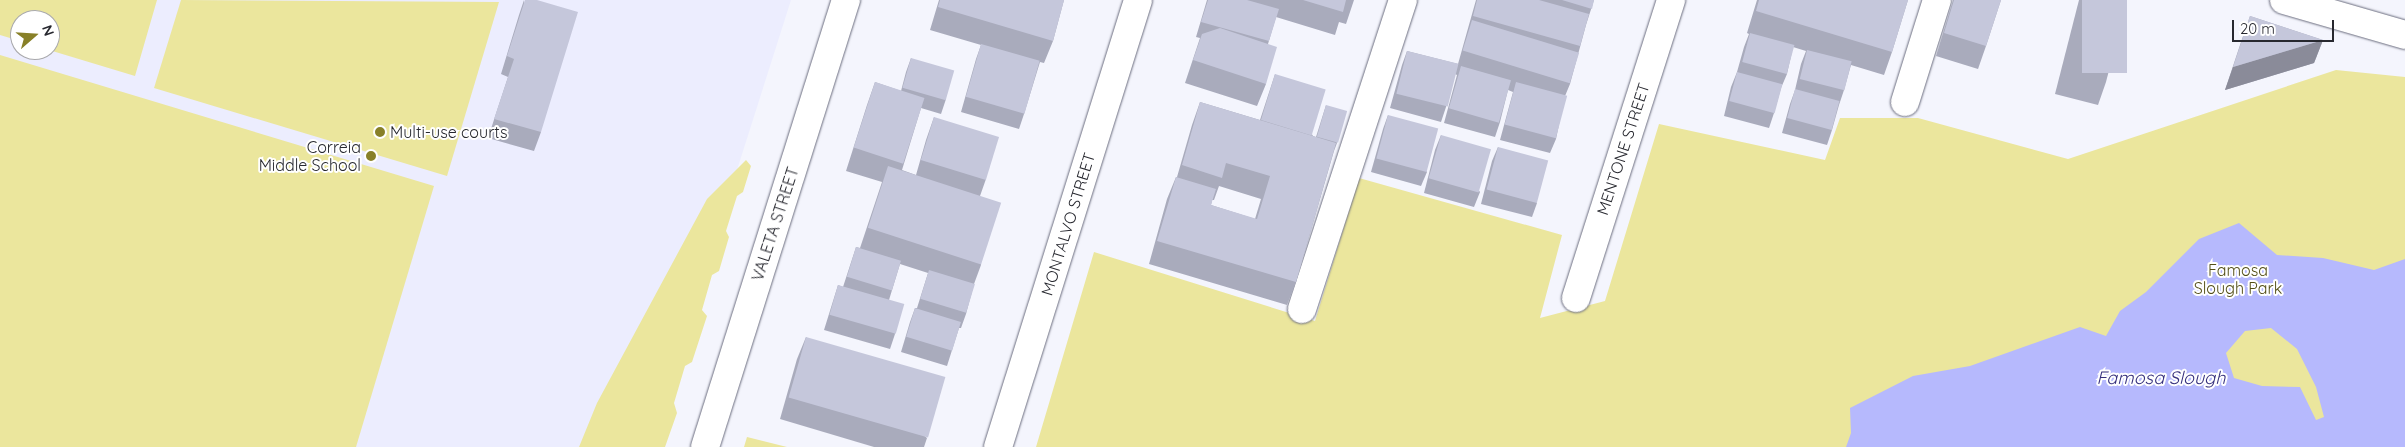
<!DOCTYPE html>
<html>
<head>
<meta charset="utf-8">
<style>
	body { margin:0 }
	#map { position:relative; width:2405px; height:447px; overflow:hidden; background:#f4f5fd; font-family:Quicksand,sans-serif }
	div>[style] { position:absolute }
	.built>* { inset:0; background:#ecedfe }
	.green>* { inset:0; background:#ebe69d }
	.water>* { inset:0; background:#b6b9fd }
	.roads { filter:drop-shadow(0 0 1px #6b6d7f) drop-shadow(0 0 1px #6b6d7f) }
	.minor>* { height:28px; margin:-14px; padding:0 14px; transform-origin:14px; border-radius:14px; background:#fff }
	.wall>* { inset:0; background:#a9abbc }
	.shaded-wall>* { inset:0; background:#8a8b99 }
	.building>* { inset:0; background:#c5c7db; transform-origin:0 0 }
	.dots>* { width:14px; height:14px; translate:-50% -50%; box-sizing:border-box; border:2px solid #fff; border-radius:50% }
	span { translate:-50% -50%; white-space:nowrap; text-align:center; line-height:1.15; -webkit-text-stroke:4px #fff; paint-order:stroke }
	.poi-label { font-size:16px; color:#27282f }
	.left { translate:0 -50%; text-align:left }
	.right { translate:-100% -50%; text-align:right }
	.street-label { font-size:16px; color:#27282f }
	.park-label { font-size:16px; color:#534e16 }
	.water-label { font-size:18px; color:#352f7c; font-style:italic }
	.north { position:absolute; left:10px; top:10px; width:50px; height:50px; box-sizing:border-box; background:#fff; border:1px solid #a9a9ac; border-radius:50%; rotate:71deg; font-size:14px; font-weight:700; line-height:20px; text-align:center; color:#27282f }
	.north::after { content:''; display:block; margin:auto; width:18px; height:22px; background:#888028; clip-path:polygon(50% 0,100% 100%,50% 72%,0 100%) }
	.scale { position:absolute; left:2232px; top:20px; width:102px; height:22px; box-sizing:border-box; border:2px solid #27282f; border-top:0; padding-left:6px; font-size:15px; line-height:18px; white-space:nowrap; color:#27282f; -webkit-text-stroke:4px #fff; paint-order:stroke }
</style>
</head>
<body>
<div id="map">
	<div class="built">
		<div style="clip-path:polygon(evenodd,0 0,791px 0,649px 447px,0 447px,0 0,20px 20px,50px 20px,50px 50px,20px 50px,20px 20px)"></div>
	</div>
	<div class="green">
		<div style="clip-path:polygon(0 0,157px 0,135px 76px,49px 50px,50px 20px,20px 20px,20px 41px,0 35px)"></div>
		<div style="clip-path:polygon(181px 0,499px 2px,447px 176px,154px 88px)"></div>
		<div style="clip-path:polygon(0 55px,434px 186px,356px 447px,0 447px)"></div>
		<div style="clip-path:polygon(2336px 70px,2405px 77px,2405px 447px,1036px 447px,1094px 252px,1315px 321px,1359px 178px,1562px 235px,1540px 318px,1605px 301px,1659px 124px,1825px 160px,1840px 118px,1918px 118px,2068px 159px)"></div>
		<div style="clip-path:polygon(746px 160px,751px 166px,743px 192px,737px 196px,726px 231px,729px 237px,719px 271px,712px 275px,702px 310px,707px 316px,692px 362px,685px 366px,674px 403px,677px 413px,665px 447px,579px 447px,597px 403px,707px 199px)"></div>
		<div style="clip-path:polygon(747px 437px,787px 447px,744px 447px)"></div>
	</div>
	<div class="water">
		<div style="clip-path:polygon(evenodd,2239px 223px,2277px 255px,2323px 258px,2374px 270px,2405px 259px,2405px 447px,1846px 447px,1851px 433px,1850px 408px,1913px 376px,1970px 366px,2080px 327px,2106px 336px,2120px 311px,2146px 292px,2199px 239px,2239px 223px,2271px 328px,2297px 349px,2316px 387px,2324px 417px,2316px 420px,2300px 387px,2262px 386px,2234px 378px,2226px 353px,2245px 331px,2271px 328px)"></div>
	</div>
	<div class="roads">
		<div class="minor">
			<div style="left:2284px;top:0;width:126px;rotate:16.1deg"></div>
			<div style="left:1905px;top:102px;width:107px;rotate:-72.6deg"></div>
			<div style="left:1576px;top:298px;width:313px;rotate:-72.3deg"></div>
			<div style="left:1302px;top:309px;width:325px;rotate:-71.9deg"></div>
			<div style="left:705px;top:447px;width:469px;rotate:-72.5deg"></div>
			<div style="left:998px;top:447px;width:468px;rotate:-72.6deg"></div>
		</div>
	</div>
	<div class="wall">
		<div style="clip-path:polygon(524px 0,541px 132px,534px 151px,488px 138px,508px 77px,501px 74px,519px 15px)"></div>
		<div style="clip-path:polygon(939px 0,1064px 0,1053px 41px,1044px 63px,1040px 62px,1024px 114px,1019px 129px,961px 112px,976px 59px,981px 45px,930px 30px)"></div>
		<div style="clip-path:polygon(1207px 0,1354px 0,1346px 24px,1339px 22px,1335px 35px,1276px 17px,1268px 44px,1266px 84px,1257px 106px,1185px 83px,1200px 38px,1196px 37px)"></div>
		<div style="clip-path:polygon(1475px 0,1594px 0,1586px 25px,1570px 84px,1565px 96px,1556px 139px,1550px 153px,1500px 140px,1513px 92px,1508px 90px,1500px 122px,1495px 137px,1444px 123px,1457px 75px,1455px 74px,1446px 107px,1441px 122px,1390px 108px,1402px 65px,1407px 51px,1458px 64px,1465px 39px,1476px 0)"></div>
		<div style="clip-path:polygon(1757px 0,1908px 0,1892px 52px,1884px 75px,1851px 65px,1844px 90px,1839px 105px,1832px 130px,1827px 145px,1782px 133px,1790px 104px,1795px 90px,1801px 64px,1806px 51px,1793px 47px,1787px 74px,1781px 88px,1774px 113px,1769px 128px,1724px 116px,1731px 87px,1737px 72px,1744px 47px,1749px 34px,1747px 33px)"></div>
		<div style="clip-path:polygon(1953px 0,2001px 0,1986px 46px,1978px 69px,1936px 56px)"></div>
		<div style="clip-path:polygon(2079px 0,2127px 0,2106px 82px,2098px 105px,2055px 94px)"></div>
		<div style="clip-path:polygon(2250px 16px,2323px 40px,2314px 63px,2225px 90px,2242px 39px)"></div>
		<div style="clip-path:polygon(911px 58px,946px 99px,941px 114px,921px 108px,902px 170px,916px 175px,926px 140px,934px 117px,986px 179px,980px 196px,981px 265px,974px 284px,966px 314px,961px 328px,959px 328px,947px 366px,901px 352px,910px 322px,915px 308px,917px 308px,928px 273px,900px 264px,889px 300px,895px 334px,890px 349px,824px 330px,838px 285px,843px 287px,856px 247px,860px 248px,882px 182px,846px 171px,867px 105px,875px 82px,901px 91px,906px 72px)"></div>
		<div style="clip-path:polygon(evenodd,1275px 74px,1313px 136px,1316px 137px,1326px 105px,1337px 143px,1334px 151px,1296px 282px,1287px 305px,1149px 264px,1167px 199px,1176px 177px,1177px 177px,1192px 125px,1200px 102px,1260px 120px,1275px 74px,1219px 186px,1261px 199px,1255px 219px,1211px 205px,1212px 200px,1214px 200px,1219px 186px)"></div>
		<div style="clip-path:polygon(1388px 115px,1427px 172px,1421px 186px,1371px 172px,1383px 129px)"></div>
		<div style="clip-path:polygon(1441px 135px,1480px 192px,1474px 207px,1424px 193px,1435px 150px)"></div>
		<div style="clip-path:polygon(1498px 147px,1537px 203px,1532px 217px,1481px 204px,1492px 161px)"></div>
		<div style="clip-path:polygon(806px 337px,927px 438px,924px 447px,874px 447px,780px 419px,797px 359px)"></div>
	</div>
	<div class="shaded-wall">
		<div style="clip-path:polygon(2323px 40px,2314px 63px,2225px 90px,2233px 67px)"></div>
	</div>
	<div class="building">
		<div style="clip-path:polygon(525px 0,537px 0,578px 12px,541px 132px,494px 119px,514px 59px,507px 56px)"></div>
		<div style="clip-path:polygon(940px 0,1064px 0,1053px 41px,938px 7px)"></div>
		<div style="clip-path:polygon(1208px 0,1247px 0,1279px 9px,1269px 41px,1201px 22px)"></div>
		<div style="clip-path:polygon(1303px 0,1346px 0,1343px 12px)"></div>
		<div style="clip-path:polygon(1477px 0,1539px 0,1589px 14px,1580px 46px,1473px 16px)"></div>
		<div style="clip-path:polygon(1562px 0,1594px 0,1592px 9px)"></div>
		<div style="clip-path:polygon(1759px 0,1908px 0,1892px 52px,1756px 11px)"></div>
		<div style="clip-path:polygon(1954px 0,2001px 0,1986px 46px,1944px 33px)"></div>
		<div style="left:2082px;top:0;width:45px;height:73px"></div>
		<div style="clip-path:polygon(2250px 16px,2323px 40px,2233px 67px)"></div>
		<div style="left:1472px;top:20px;width:112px;height:32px;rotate:17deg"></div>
		<div style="clip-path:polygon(1220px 28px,1277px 47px,1266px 84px,1193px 60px,1202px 34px)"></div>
		<div style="left:1750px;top:33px;width:46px;height:30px;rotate:15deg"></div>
		<div style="left:981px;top:44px;width:61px;height:55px;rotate:16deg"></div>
		<div style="left:1807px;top:50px;width:46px;height:30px;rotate:14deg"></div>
		<div style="left:1407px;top:51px;width:53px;height:44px;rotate:14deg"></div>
		<div style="left:911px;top:58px;width:45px;height:31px;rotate:16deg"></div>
		<div style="left:1461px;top:66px;width:52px;height:44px;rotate:16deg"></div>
		<div style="left:1737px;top:72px;width:47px;height:30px;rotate:15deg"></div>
		<div style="left:1275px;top:74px;width:53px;height:48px;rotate:17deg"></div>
		<div style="left:875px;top:82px;width:52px;height:69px;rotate:18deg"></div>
		<div style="left:1516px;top:82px;width:53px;height:44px;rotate:15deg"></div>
		<div style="left:1795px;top:89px;width:46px;height:30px;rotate:15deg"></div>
		<div style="clip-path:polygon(1200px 102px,1336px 143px,1296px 282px,1157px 241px,1176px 177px,1216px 189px,1211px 205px,1257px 219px,1270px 176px,1226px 163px,1222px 178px,1182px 165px)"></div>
		<div style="left:1326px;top:105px;width:22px;height:33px;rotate:16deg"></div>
		<div style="left:1388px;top:115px;width:52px;height:45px;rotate:15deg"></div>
		<div style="left:934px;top:117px;width:68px;height:45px;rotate:17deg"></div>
		<div style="left:1441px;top:135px;width:52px;height:45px;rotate:16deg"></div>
		<div style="left:1498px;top:147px;width:52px;height:44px;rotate:15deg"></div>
		<div style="left:888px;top:166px;width:119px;height:65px;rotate:18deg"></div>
		<div style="left:856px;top:247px;width:47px;height:31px;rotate:17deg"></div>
		<div style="left:929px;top:270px;width:48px;height:30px;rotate:17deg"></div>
		<div style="left:838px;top:285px;width:69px;height:31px;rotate:16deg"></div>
		<div style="left:915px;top:308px;width:48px;height:30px;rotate:17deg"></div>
		<div style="left:806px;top:337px;width:145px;height:63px;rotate:16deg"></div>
	</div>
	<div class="dots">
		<div style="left:380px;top:132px;background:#888028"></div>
		<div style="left:371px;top:156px;background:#888028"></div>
	</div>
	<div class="poi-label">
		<span class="left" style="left:390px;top:132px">Multi-use courts</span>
		<span class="right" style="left:361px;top:156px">Correia<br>Middle School</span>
	</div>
	<div class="street-label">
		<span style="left:1623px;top:149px;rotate:-72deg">MENTONE STREET</span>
		<span style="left:775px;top:224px;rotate:-72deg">VALETA STREET</span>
		<span style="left:1068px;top:224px;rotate:-73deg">MONTALVO STREET</span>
	</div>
	<div class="park-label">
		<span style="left:2238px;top:279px">Famosa<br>Slough Park</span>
	</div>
	<div class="water-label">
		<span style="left:2161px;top:378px">Famosa Slough</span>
	</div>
	<div class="north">N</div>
	<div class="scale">20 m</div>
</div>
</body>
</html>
